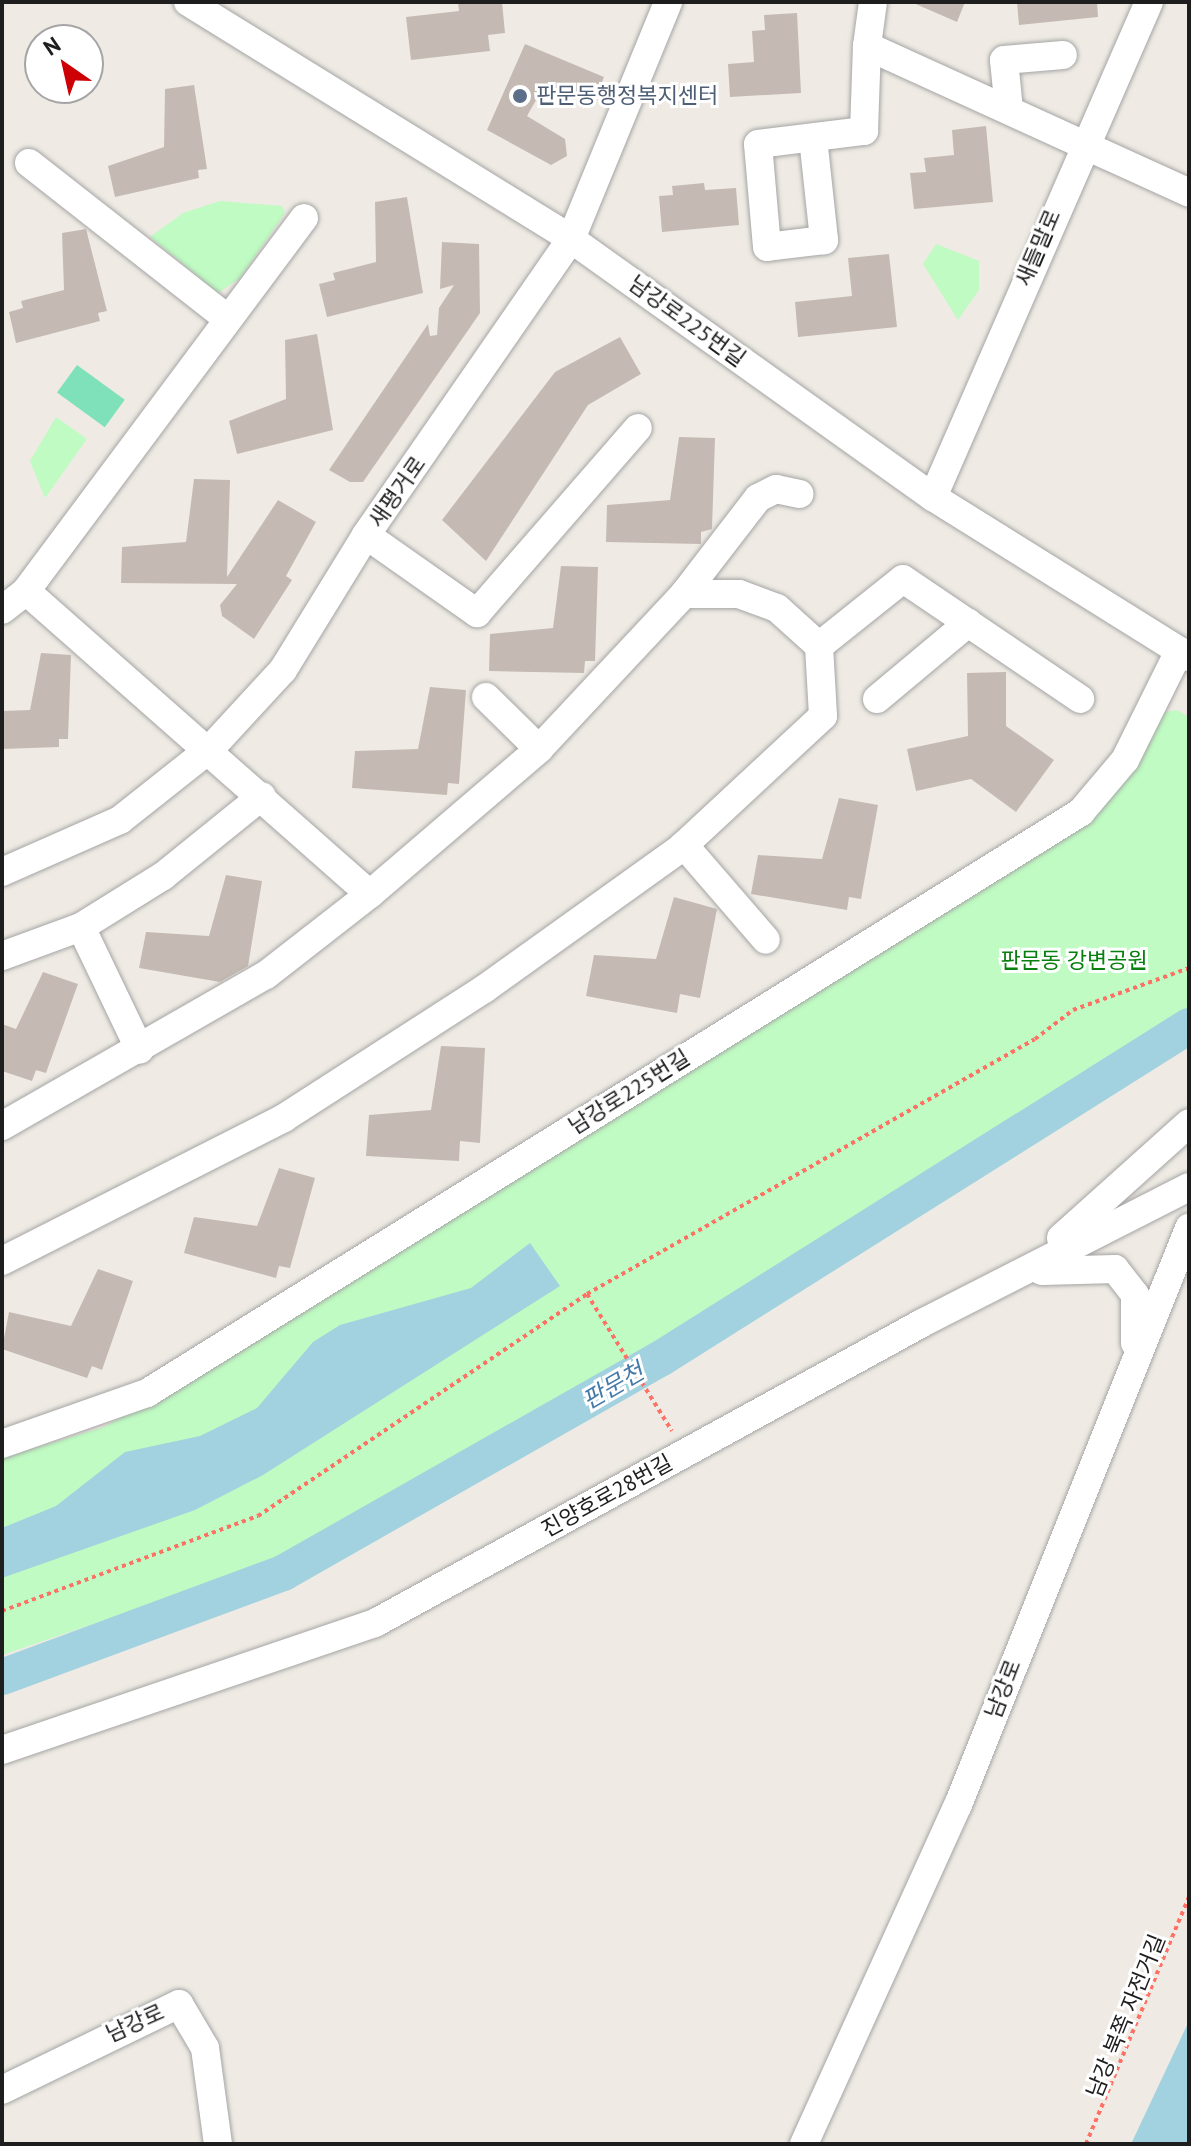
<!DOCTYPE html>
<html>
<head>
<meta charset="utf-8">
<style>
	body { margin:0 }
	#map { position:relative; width:1191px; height:2146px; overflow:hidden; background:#efebe4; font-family:"PT Sans","Noto Sans KR",sans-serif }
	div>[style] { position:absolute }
	.park>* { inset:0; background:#bffbc2 }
	.pitch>* { inset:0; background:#7fe1b9; transform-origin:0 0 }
	.water>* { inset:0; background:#a2d2df }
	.river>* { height:36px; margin:-18px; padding:0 18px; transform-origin:18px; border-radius:18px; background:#a2d2df }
	.building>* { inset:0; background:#c4bab3 }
	.path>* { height:4px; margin-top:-2px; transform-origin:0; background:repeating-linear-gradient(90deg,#fe7266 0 4px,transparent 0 8px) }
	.roads { filter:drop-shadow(0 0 2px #a5a5a5) drop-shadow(0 0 2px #a5a5a5) }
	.minor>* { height:28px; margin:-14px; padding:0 14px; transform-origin:14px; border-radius:14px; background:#fff }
	.dots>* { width:22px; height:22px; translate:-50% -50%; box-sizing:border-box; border:4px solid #fff; border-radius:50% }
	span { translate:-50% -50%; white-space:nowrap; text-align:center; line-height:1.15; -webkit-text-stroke:6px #fff; paint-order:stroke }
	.service-label { font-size:22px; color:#4e5e75 }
	.left { translate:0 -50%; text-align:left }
	.street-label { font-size:22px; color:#1e1e1e }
	.park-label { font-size:22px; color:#08800f }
	.water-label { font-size:24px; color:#447aa9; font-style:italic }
	.frame { position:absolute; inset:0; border:4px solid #1e1e1e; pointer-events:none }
	.north { position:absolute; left:24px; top:24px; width:80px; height:80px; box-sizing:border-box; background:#fff; border:2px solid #a5a5a5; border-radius:50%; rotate:326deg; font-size:22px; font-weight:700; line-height:32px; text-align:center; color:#1e1e1e }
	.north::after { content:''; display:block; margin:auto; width:28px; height:36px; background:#cc0005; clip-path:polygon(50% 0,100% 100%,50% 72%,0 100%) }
</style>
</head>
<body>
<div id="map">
	<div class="park">
		<div style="clip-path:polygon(220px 201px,282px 206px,285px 213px,240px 278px,218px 293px,150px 237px,183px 213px)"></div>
		<div style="clip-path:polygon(936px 244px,979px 261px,979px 290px,958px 320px,923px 264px)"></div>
		<div style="clip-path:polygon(56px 417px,87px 439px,45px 498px,30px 461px)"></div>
		<div style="clip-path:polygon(1177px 710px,1189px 717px,1189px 1026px,346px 1538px,2px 1655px,2px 1458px,104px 1427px,215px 1363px,1091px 813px,1160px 713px)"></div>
	</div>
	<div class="pitch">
		<div style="left:77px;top:365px;width:59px;height:34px;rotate:36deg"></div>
	</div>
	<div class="water">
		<div style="clip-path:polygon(530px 1243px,560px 1286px,263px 1475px,195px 1510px,2px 1578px,2px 1528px,56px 1506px,125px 1452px,200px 1436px,257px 1408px,313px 1342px,340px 1325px,471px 1288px)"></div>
		<div style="clip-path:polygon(1189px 2021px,1189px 2144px,1131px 2144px)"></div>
	</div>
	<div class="river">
		<div style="left:2px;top:1677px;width:300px;rotate:-20.3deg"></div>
		<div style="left:283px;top:1573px;width:434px;rotate:-29.6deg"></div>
		<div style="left:660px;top:1359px;width:625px;rotate:-32.19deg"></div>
	</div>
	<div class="building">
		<div style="clip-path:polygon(458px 2px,502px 2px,505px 33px,488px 35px,490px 51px,411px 60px,406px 17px,459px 11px)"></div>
		<div style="clip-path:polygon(911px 2px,965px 2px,957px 22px)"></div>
		<div style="clip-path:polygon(1017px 2px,1097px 2px,1098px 17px,1019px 25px)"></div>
		<div style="clip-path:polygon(797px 13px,801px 93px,730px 97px,728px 64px,754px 62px,752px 31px,765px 30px,764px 15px)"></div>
		<div style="clip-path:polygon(525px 44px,604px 77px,592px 106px,544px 86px,527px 116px,565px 139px,567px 156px,551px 165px,487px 130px)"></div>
		<div style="clip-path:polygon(194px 85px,207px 169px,198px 170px,199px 178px,115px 197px,108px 166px,164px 147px,165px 89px)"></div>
		<div style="clip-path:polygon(986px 126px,993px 202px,914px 209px,910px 173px,926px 172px,924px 158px,954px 155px,952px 130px)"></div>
		<div style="clip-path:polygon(704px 183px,705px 190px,736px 188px,739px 225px,662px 232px,659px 196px,673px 195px,672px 186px)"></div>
		<div style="clip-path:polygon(407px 197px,423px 293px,327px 317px,319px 284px,335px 280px,333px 273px,376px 262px,375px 202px)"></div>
		<div style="clip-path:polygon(86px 229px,107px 311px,98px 313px,100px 321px,16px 343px,9px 312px,23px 308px,21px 301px,64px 290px,62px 233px)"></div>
		<div style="clip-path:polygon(442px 242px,479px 244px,480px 313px,363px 482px,350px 482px,329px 470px,428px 324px,430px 336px,437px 335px,439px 308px,454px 285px,440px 289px)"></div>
		<div style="clip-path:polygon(889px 254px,897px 327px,798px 337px,795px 302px,852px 296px,848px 258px)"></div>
		<div style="clip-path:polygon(317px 334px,333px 430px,237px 454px,229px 421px,286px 399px,285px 340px)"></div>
		<div style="clip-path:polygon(620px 337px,641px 374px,588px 405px,486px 561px,442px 520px,555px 372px)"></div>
		<div style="clip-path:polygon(679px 437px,715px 438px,712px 529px,701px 532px,701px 544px,606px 542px,607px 505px,670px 500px)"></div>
		<div style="clip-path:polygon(194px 479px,230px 480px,227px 577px,278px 500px,316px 522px,286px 576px,292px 580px,254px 639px,222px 616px,220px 605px,237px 584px,121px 583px,122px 547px,186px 542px)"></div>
		<div style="clip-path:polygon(561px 566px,598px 567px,595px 661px,585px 661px,584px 673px,489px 671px,490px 634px,553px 628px)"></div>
		<div style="clip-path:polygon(41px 653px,71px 655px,68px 739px,59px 739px,59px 747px,2px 749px,2px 711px,30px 710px)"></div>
		<div style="clip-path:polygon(1006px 672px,1006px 726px,1054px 760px,1016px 812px,971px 779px,916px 791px,907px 749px,968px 736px,967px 673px)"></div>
		<div style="clip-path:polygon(430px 687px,466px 690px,459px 784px,448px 783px,447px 795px,352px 788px,355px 751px,418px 749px)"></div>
		<div style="clip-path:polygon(839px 798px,878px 805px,861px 899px,849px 897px,847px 910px,751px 894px,758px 855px,822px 859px)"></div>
		<div style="clip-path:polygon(226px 875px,262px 881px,248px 966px,220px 982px,139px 968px,146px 932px,209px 936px)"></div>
		<div style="clip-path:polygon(674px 897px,717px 909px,700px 998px,680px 994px,677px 1013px,586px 996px,594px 955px,656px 959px)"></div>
		<div style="clip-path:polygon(43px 972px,78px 984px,46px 1073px,36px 1070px,32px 1081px,2px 1071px,2px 1024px,16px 1029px)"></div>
		<div style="clip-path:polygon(441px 1046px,485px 1048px,480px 1143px,460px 1141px,459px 1161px,366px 1156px,369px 1115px,431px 1110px)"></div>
		<div style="clip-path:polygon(279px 1168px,315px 1178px,290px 1268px,279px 1266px,276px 1278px,184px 1253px,194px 1217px,257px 1226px)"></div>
		<div style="clip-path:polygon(98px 1269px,133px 1281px,102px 1370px,92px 1366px,87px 1378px,2px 1349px,9px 1312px,71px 1326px)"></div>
	</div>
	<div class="path">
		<div style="left:587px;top:1294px;width:161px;rotate:58.2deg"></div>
		<div style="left:2px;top:1611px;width:273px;rotate:-20.4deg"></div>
		<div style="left:258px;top:1516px;width:397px;rotate:-34deg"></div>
		<div style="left:587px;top:1294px;width:515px;rotate:-29.65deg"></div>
		<div style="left:1035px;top:1039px;width:48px;rotate:-37.3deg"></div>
		<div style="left:1073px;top:1010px;width:123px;rotate:-19.9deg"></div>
		<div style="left:1086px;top:2144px;width:269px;rotate:-67.4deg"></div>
	</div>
	<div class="roads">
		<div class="minor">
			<div style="left:188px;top:2px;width:450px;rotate:31.7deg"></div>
			<div style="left:571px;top:239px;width:445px;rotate:35.5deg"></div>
			<div style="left:933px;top:497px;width:302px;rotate:32deg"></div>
			<div style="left:873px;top:2px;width:44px;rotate:97.8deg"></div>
			<div style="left:867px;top:46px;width:354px;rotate:24.5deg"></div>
			<div style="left:1009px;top:110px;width:50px;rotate:-95.7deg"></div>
			<div style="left:1004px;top:60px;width:59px;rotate:-4.8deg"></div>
			<div style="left:813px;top:138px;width:103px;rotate:83.8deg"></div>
			<div style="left:824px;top:240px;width:57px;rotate:173deg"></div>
			<div style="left:767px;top:247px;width:103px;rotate:-95deg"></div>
			<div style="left:758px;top:144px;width:107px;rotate:-7deg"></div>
			<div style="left:864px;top:131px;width:85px;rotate:-88deg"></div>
			<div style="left:29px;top:163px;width:251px;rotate:38.1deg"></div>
			<div style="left:304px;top:218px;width:465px;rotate:126.7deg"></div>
			<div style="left:26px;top:591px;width:458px;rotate:41.4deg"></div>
			<div style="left:933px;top:497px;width:540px;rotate:-66.43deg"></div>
			<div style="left:366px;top:535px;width:136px;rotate:35.1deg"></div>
			<div style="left:477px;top:613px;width:245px;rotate:-49deg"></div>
			<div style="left:684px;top:594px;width:121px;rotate:-52.4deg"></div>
			<div style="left:758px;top:498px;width:20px;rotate:-27deg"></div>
			<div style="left:776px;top:489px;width:24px;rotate:12deg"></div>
			<div style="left:2px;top:610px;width:31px;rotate:-38deg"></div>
			<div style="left:819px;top:646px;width:107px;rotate:-38.6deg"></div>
			<div style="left:903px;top:579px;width:214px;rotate:34.1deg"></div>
			<div style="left:486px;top:697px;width:74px;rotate:44.5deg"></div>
			<div style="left:877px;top:699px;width:119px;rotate:-39.9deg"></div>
			<div style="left:684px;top:845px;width:125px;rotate:49.2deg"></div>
			<div style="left:2px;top:872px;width:129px;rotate:-23.8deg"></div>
			<div style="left:120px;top:820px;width:116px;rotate:-38.4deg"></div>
			<div style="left:211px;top:748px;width:106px;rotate:-47.3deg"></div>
			<div style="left:283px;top:670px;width:158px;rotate:-58.4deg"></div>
			<div style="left:366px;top:535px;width:360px;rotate:-55.3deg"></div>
			<div style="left:571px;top:239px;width:256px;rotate:-67.7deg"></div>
			<div style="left:81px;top:927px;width:136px;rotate:64.4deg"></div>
			<div style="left:2px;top:956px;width:84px;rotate:-20.2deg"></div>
			<div style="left:81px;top:927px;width:97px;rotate:-31.9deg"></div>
			<div style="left:163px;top:876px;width:127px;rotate:-38.9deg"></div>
			<div style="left:2px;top:1126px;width:304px;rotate:-29.8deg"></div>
			<div style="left:266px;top:975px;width:132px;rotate:-37.9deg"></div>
			<div style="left:370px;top:894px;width:223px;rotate:-40.6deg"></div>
			<div style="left:539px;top:749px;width:212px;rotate:-46.9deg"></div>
			<div style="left:684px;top:594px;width:55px"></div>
			<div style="left:739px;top:594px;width:40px;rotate:20.2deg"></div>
			<div style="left:777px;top:608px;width:57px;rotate:42.1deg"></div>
			<div style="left:819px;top:646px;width:70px;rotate:86.7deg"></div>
			<div style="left:823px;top:716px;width:194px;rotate:137.1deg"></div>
			<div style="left:681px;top:848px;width:242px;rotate:144.4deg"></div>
			<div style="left:484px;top:989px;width:238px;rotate:147.2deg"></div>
			<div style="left:284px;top:1118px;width:316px;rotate:153.1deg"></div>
			<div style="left:1061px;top:1238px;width:172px;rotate:-41.9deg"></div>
			<div style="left:1042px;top:1271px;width:73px;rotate:-1.6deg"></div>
			<div style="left:1115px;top:1269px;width:33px;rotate:52deg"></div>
			<div style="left:1135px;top:1295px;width:48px;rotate:90deg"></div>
			<div style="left:2px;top:1444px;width:154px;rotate:-19.4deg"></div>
			<div style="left:147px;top:1393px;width:1100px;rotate:-31.88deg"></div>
			<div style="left:1081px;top:812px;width:68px;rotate:-49.8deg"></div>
			<div style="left:1125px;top:760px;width:122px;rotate:-63.6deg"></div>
			<div style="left:2px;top:1750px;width:394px;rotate:-18.8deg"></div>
			<div style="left:375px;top:1623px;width:626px;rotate:-28.73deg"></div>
			<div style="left:924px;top:1322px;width:297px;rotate:-27deg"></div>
			<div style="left:2px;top:2090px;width:197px;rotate:-25.9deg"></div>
			<div style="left:179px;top:2004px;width:51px;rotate:59.4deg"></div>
			<div style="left:205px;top:2048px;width:97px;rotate:82.3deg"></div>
			<div style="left:804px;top:2144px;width:372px;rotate:-65.6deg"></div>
			<div style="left:958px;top:1805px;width:622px;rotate:-68.18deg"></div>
		</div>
	</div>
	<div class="dots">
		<div style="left:520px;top:96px;background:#5c6f8a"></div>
	</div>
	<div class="service-label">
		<span class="left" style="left:536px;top:96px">판문동행정복지센터</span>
	</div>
	<div class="street-label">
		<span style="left:1038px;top:248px;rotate:-67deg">새들말로</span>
		<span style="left:687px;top:321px;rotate:36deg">남강로225번길</span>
		<span style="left:397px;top:492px;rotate:-55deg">새평거로</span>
		<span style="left:629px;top:1092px;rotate:-32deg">남강로225번길</span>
		<span style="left:607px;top:1496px;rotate:-29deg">진양호로28번길</span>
		<span style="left:1003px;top:1689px;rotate:-69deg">남강로</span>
		<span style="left:1126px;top:2016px;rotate:-68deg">남강 북쪽 자전거길</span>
		<span style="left:135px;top:2023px;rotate:-24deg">남강로</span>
	</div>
	<div class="park-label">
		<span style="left:1074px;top:961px">판문동 강변공원</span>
	</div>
	<div class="water-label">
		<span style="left:613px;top:1386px;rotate:-30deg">판문천</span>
	</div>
	<div class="frame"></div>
	<div class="north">N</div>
</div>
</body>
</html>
